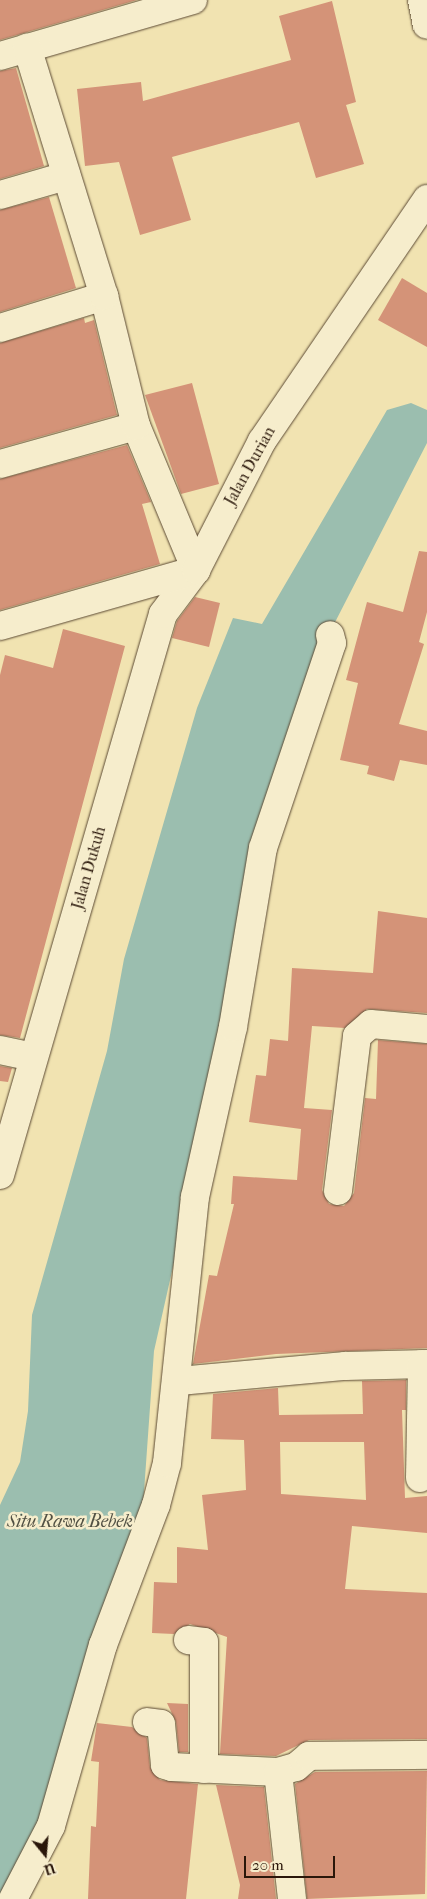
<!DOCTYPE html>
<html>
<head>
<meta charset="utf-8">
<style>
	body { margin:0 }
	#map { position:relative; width:427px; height:1899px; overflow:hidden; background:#f1e3b1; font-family:"IM FELL French Canon",serif }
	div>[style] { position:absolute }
	.water>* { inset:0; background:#9bbeaf }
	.building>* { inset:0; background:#d49378 }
	.roads { filter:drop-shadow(0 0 1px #5c4a34) drop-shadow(0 0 1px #5c4a34) }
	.street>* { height:28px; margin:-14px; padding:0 14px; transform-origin:14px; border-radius:14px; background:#f6edcc }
	.secondary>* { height:28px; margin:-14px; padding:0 14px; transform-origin:14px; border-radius:14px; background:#f6edcc }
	span { translate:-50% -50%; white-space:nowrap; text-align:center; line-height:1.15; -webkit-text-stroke:5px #f6edcc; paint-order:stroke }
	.street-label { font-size:16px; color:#2a170a }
	.water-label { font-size:18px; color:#525144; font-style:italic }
	.north { position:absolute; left:20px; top:1829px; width:50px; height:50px; -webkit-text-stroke:4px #f6edcc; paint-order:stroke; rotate:163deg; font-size:14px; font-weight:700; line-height:20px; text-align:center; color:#2a170a }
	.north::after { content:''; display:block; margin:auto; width:18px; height:22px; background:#2a170a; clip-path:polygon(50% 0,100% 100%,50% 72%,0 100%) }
	.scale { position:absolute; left:244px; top:1856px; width:91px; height:22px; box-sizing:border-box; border:2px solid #2a170a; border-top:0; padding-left:6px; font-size:15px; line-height:18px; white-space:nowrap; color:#2a170a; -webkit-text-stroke:4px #f6edcc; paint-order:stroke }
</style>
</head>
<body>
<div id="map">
	<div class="water">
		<div style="clip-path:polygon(411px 403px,427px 410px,427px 443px,330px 632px,224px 1041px,154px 1351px,141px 1534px,40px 1844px,0 1899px,0 1505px,20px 1462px,28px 1411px,32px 1315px,107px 1051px,124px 959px,197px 708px,233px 618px,262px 624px,387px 410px)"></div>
	</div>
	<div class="building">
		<div style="clip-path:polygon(0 0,137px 0,0 40px)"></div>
		<div style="clip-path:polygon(332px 1px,356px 102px,346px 105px,364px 164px,316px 178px,299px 122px,172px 157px,191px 220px,140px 235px,119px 162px,85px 166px,77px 89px,141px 82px,143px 101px,291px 60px,279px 16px)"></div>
		<div style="clip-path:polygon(16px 68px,44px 166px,0 179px,0 71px)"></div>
		<div style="clip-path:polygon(49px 197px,76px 288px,0 312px,0 210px)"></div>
		<div style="clip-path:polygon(402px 278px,427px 293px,427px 347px,378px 320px)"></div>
		<div style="clip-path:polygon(84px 318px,85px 323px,94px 320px,117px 415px,0 448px,0 343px)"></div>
		<div style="clip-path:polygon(192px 383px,219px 484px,181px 494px,145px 395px)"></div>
		<div style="clip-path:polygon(127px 445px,151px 502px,142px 504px,160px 564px,0 610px,0 479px)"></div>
		<div style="clip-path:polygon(419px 551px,427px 552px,427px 612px,419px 642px,424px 644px,399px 724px,427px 731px,427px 765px,400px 760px,394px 781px,367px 774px,369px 766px,340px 760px,358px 683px,346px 680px,367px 602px,403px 612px)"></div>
		<div style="clip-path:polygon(195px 597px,220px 603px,209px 647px,172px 638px,177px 621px)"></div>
		<div style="clip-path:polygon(63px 629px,125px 646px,20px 1038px,0 1035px,0 675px,5px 655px,53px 668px)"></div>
		<div style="clip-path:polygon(378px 911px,427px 918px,427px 1013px,367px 1009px,345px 1028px,312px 1026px,304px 1108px,332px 1110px,322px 1190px,329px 1204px,344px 1206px,354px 1193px,365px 1098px,376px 1099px,378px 1040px,427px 1044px,427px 1348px,276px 1354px,193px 1364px,209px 1275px,217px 1276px,234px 1204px,231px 1204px,233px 1176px,297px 1180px,301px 1129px,249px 1122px,256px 1075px,266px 1076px,270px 1039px,288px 1041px,292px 968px,373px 973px)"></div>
		<div style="clip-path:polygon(0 1066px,12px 1068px,8px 1082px,0 1081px)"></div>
		<div style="clip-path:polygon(evenodd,406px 1380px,406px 1410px,402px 1410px,405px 1498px,427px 1496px,427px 1533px,352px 1526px,345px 1589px,427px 1593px,427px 1739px,309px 1740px,276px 1756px,220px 1754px,227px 1637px,190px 1624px,174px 1634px,152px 1633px,154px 1582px,177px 1583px,177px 1547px,208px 1550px,202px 1495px,246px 1490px,244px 1440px,211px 1439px,213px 1394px,278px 1388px,279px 1415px,363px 1414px,362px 1381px,406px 1380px,280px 1442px,364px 1442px,366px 1500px,281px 1494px,280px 1442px)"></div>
		<div style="clip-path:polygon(167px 1703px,188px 1704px,188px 1752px,179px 1752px,176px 1722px)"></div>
		<div style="clip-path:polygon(97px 1723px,132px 1727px,147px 1738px,150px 1767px,160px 1780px,198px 1784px,186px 1899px,88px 1899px,91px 1826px,96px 1827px,99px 1762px,91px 1761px)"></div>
		<div style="clip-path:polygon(427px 1771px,425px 1894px,307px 1899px,295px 1784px,315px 1772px)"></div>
		<div style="clip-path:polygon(216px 1785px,264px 1787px,276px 1899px,238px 1899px,240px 1885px)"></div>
	</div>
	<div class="roads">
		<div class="street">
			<div style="left:422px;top:0;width:25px;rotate:79deg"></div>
			<div style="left:0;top:56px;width:201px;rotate:-16.2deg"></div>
			<div style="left:0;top:195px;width:69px;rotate:-16.1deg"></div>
			<div style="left:0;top:328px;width:109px;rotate:-17.1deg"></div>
			<div style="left:0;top:464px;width:141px;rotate:-15.6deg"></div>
			<div style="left:0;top:1050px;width:34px;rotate:12deg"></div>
			<div style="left:0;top:1175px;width:584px;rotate:-73.8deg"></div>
			<div style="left:163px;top:614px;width:55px;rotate:-53.1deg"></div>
			<div style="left:196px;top:570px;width:156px;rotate:-112.6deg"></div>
			<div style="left:136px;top:426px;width:134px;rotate:-103.8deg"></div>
			<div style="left:104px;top:296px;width:260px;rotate:-107.2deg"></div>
			<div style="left:338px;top:1191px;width:156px;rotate:-83deg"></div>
			<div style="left:357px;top:1036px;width:18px;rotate:-41deg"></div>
			<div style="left:371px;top:1024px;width:56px;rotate:5.1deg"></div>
			<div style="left:179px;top:1381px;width:167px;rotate:-5.2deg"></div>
			<div style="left:345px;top:1366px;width:82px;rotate:-1.4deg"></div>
			<div style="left:420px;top:1478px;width:114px;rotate:-89deg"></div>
			<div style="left:188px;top:1640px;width:16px;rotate:7deg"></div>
			<div style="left:204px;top:1642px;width:127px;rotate:90deg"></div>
			<div style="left:147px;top:1722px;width:14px;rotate:8deg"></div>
			<div style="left:161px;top:1724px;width:41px;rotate:84.4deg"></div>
			<div style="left:165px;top:1765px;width:7px;rotate:16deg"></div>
			<div style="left:172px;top:1767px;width:106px;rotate:2.7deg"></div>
			<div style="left:278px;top:1772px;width:19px;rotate:-16deg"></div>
			<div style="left:296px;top:1767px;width:17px;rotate:-40deg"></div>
			<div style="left:309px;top:1756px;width:118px;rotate:-0.5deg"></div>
			<div style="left:278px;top:1772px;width:128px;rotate:83.7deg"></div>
			<div style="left:13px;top:1899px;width:82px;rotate:-62.5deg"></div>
			<div style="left:51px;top:1826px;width:188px;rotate:-74deg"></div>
			<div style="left:103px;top:1645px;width:150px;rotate:-69.3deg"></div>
			<div style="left:156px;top:1505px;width:43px;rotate:-75.3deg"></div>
			<div style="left:167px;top:1463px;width:267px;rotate:-84deg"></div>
			<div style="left:195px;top:1197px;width:174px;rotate:-77.4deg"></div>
			<div style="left:233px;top:1027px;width:181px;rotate:-80.5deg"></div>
			<div style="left:263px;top:848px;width:216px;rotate:-71.4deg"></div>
			<div style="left:332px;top:643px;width:8px;rotate:-104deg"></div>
		</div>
		<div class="secondary">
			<div style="left:0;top:626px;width:204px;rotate:-15.9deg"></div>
			<div style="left:196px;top:570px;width:145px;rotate:-62.9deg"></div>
			<div style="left:262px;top:441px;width:293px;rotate:-55.7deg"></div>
		</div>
	</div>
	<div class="street-label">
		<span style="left:250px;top:466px;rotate:-61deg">Jalan Durian</span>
		<span style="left:89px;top:868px;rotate:-74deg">Jalan Dukuh</span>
	</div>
	<div class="water-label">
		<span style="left:70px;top:1522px">Situ Rawa Bebek</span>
	</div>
	<div class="north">U</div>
	<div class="scale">20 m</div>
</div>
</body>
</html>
